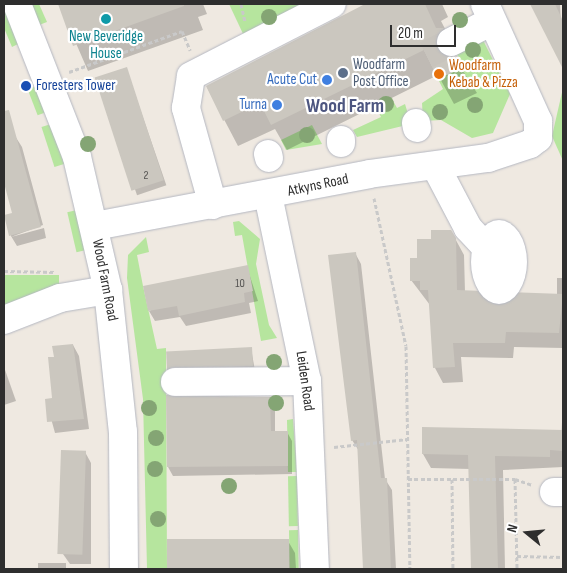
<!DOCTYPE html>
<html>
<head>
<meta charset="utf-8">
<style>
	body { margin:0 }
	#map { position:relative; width:567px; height:573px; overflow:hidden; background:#efe9e1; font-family:"Sofia Sans Condensed",sans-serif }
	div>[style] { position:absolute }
	.green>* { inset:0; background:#b6e59e; transform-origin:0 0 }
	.shadow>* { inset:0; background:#0003; transform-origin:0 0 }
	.building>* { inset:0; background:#cbc7bf; transform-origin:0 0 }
	.minor-tunnel>* { height:28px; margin-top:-14px; transform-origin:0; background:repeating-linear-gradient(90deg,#c8c4bd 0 28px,transparent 0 42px) }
	.path>* { height:3px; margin-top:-1.5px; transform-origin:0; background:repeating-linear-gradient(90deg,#c9c9c9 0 4px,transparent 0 6.5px) }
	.roads { filter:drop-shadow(0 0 1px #b4b7c1) drop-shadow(0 0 1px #b4b7c1) }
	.minor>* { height:28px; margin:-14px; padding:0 14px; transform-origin:14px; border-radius:14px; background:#fff }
	.minor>.ring { margin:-14px; padding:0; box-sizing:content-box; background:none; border:28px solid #fff; border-radius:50% }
	.trees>* { width:16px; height:16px; margin:-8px; border-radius:50%; background:#84a574 }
	.dots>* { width:14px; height:14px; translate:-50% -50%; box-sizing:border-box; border:2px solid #fff; border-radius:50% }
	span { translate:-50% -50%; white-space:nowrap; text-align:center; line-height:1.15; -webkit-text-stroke:4.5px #fff; paint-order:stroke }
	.number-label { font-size:12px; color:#555452 }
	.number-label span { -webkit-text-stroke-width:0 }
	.culture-label { font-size:15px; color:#0d838f }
	.service-label { font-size:15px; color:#4e5e75 }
	.left { translate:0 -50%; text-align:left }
	.food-label { font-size:15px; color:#c56008 }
	.shop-label { font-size:15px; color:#366cbe }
	.right { translate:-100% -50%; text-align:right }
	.transit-label { font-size:15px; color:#164399 }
	.street-label { font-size:15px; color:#2e2e2e }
	.district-label { font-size:20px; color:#4d5680; font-weight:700 }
	.frame { position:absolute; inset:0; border:5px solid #2e2e2e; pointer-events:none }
	.north { position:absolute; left:502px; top:508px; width:50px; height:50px; -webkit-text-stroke:4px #fff; paint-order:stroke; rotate:287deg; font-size:14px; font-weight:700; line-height:20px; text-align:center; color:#2e2e2e }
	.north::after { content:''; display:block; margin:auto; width:18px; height:22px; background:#2e2e2e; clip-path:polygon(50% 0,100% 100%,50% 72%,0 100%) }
	.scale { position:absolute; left:390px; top:25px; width:66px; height:22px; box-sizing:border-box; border:2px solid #2e2e2e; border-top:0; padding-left:6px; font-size:15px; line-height:18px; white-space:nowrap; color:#2e2e2e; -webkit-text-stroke:4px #fff; paint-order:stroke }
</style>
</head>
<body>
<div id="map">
	<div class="green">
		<div style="clip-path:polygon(28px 4px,39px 4px,47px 22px,39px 25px)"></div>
		<div style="clip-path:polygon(229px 4px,312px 4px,245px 38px)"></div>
		<div style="clip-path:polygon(4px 5px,20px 43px,12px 47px,4px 28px)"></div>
		<div style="clip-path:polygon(481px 36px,510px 94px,493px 133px,472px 138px,441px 120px,423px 121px,422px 103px,443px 89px,438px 79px,463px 67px,453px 46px)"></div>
		<div style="left:36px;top:86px;width:28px;height:9px;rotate:69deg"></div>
		<div style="clip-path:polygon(563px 88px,563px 161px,552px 136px)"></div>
		<div style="clip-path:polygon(391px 97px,397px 108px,405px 104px,411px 124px,357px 137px,353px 130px,381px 117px,375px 105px)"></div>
		<div style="left:51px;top:124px;width:42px;height:10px;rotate:72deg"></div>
		<div style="clip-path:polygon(312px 125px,322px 144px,286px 150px,281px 140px)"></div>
		<div style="left:77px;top:210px;width:41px;height:10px;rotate:77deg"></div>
		<div style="clip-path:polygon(239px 221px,260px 239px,256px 264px,269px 325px,277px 338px,261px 341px,242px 235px,235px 236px,233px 222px)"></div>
		<div style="clip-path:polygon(146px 237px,149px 252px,137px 255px,143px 286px,157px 349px,166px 348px,167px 569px,147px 569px,143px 399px,127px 278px,128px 255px)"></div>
		<div style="clip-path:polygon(4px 275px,59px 275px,59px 286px,4px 309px)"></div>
		<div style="clip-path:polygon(293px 419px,297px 472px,288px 472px,287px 420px)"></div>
		<div style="left:297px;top:476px;width:50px;height:9px;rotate:89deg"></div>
		<div style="left:298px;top:530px;width:39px;height:9px;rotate:89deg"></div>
	</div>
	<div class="shadow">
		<div style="clip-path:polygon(59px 4px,203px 4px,207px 14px,198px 17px,203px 30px,88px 71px)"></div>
		<div style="clip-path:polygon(370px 4px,442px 4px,448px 17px,441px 21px,458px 54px,454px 57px,477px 93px,454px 104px,438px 75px,287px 150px,275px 129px,238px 146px,207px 87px)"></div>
		<div style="clip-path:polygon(532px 4px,560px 4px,563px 65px)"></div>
		<div style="left:126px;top:68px;width:124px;height:31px;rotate:71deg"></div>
		<div style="clip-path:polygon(4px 126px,9px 138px,15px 136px,22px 147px,43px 225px,11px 237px,44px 228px,46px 238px,17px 246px,11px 236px,5px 216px,14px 214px,4px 178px)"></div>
		<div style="clip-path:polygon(451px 231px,464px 255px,465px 292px,557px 295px,557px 278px,563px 278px,563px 348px,514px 347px,513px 358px,461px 357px,463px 382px,443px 383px,435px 368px,430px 305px,411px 280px,433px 240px)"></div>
		<div style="clip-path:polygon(355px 253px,361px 264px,385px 479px,392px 490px,396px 569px,364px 569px,359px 451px,352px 440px)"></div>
		<div style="clip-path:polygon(247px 267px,258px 301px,249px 303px,251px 313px,186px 326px,180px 317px,155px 321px,149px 311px)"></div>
		<div style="clip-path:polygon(73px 345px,79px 356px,89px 429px,55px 433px,46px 400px,54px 399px,55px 358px)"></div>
		<div style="clip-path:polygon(251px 348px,255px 371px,170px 374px,167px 369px)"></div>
		<div style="clip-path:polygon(4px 367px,16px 401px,4px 405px)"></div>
		<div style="clip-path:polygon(270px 398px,275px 407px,275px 432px,287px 432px,292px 441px,292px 474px,173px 476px,168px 467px)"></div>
		<div style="clip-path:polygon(561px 422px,563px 467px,503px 470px,505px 569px,472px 569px,470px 469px,431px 468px,423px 454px,561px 431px)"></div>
		<div style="clip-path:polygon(85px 452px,91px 463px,91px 564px,70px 564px,63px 554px)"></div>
		<div style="clip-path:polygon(288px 541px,295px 553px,296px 569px,168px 569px,168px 542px)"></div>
		<div style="left:38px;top:563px;width:28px;height:6px"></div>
	</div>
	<div class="building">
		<div style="clip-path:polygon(58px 4px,184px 4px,184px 6px,73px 46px)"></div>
		<div style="clip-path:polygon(365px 4px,425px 4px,436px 28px,444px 28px,435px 41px,437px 50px,450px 58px,458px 56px,463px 67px,438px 79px,424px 50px,271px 125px,260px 103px,223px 121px,206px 86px)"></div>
		<div style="clip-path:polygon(530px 4px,555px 4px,563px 21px,563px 69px)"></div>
		<div style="left:127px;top:67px;width:119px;height:34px;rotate:72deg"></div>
		<div style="clip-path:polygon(9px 110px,41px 227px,9px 236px,4px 215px,12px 213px,4px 183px,4px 111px)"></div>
		<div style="clip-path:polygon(431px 230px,451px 230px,456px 238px,457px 290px,563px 294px,559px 333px,506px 332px,505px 343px,453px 343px,455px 367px,433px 368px,428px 290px,420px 290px,420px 281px,410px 281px,410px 258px,417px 258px,417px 239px,431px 239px)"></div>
		<div style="clip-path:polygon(356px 252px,381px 478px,387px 478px,391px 569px,363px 569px,357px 440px,351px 441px,328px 255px)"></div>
		<div style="clip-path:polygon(248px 265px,253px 291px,244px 293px,245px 302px,179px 316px,177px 306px,148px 311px,143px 286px)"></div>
		<div style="clip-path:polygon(73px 344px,84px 419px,47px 422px,45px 399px,52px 398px,48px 357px,54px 357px,52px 346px)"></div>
		<div style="left:252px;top:347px;width:19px;height:86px;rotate:87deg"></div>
		<div style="clip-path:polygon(166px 395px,270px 397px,271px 431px,288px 431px,288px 466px,167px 467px)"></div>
		<div style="clip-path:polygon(422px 427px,563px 430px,563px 451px,550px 450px,550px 457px,495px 456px,498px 569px,471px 569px,468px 455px,422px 454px)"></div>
		<div style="left:61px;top:450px;width:25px;height:104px;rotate:2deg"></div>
		<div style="left:289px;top:539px;width:30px;height:122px;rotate:90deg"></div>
	</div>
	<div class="minor-tunnel">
		<div style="left:426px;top:55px;width:28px;rotate:-27deg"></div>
	</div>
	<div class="path">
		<div style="left:241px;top:4px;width:17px;rotate:77deg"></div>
		<div style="left:69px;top:72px;width:120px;rotate:-19.9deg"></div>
		<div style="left:182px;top:31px;width:21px;rotate:67deg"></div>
		<div style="left:374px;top:198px;width:151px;rotate:77.8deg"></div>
		<div style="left:406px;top:346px;width:223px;rotate:89deg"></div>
		<div style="left:4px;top:271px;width:52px;rotate:1.1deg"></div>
		<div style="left:334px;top:447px;width:74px;rotate:-6.2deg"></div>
		<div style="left:408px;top:479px;width:107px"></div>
		<div style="left:515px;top:479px;width:18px;rotate:19deg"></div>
		<div style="left:452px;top:479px;width:90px;rotate:89.4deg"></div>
		<div style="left:515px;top:479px;width:90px;rotate:88.7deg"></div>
		<div style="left:517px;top:556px;width:46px;rotate:1.2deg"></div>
	</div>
	<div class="roads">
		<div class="minor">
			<div style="left:17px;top:4px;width:164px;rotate:68.6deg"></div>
			<div style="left:77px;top:157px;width:137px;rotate:76.9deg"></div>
			<div style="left:108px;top:290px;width:143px;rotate:84deg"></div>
			<div style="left:123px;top:432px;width:137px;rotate:89.6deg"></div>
			<div style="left:451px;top:42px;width:33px;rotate:-27deg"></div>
			<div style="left:416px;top:123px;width:5px;rotate:79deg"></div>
			<div style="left:341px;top:140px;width:3px;rotate:90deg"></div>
			<div style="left:268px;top:154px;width:4px;rotate:76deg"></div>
			<div style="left:436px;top:167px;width:69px;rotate:62.3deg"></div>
			<div style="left:468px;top:228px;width:25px;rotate:47deg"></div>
			<div style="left:268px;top:195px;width:190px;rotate:78.2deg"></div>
			<div style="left:307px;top:381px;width:188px;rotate:87.6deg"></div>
			<div style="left:213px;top:205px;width:101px;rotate:-105.6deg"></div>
			<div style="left:186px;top:108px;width:32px;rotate:-81deg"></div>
			<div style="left:191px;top:76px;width:158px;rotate:-27.1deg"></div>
			<div style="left:95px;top:226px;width:279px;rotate:-10.7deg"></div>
			<div style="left:369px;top:174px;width:120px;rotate:-7.7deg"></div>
			<div style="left:488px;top:158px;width:44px;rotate:-18.4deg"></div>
			<div style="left:530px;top:144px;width:10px;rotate:-37deg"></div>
			<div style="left:538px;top:138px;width:17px;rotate:-90deg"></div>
			<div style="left:538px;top:121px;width:128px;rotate:-114.4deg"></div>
			<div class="ring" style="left:485px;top:234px;width:-2px;height:-2px"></div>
			<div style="left:4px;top:320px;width:60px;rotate:-21.4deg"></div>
			<div style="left:60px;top:298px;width:49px;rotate:-9.5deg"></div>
			<div style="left:175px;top:382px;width:132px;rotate:-0.4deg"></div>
			<div style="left:554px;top:492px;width:9px"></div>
		</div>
	</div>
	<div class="trees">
		<div style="left:269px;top:17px"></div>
		<div style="left:460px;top:20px"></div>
		<div style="left:473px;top:50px"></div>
		<div style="left:386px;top:104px"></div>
		<div style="left:475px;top:105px"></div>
		<div style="left:440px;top:112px"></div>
		<div style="left:307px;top:135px"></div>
		<div style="left:88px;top:144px"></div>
		<div style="left:274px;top:362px"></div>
		<div style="left:276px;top:403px"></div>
		<div style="left:149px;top:408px"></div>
		<div style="left:156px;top:438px"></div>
		<div style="left:155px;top:469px"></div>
		<div style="left:229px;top:486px"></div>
		<div style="left:158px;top:519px"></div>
	</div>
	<div class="dots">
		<div style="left:106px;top:19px;background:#0f9aa8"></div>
		<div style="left:343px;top:73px;background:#5c6f8a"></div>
		<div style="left:439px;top:74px;background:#e8710a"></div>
		<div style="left:327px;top:80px;background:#3f7fe0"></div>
		<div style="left:26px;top:86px;background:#1a4fb4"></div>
		<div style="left:277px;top:105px;background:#3f7fe0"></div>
	</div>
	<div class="number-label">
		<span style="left:146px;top:176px">2</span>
		<span style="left:240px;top:284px">10</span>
	</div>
	<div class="culture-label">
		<span style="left:106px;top:45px">New Beveridge<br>House</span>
	</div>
	<div class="service-label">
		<span class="left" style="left:353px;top:73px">Woodfarm<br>Post Office</span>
	</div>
	<div class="food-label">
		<span class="left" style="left:449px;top:74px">Woodfarm<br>Kebab &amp; Pizza</span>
	</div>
	<div class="shop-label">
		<span class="right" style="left:317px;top:80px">Acute Cut</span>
		<span class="right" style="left:267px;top:105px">Turna</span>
	</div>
	<div class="transit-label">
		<span class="left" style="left:36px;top:86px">Foresters Tower</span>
	</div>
	<div class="street-label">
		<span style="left:318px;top:185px;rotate:-12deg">Atkyns Road</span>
		<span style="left:105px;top:280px;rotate:79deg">Wood Farm Road</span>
		<span style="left:305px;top:381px;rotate:82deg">Leiden Road</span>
	</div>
	<div class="district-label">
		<span style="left:345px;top:106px">Wood Farm</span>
	</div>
	<div class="frame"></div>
	<div class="north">N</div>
	<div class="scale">20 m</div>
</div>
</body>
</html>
